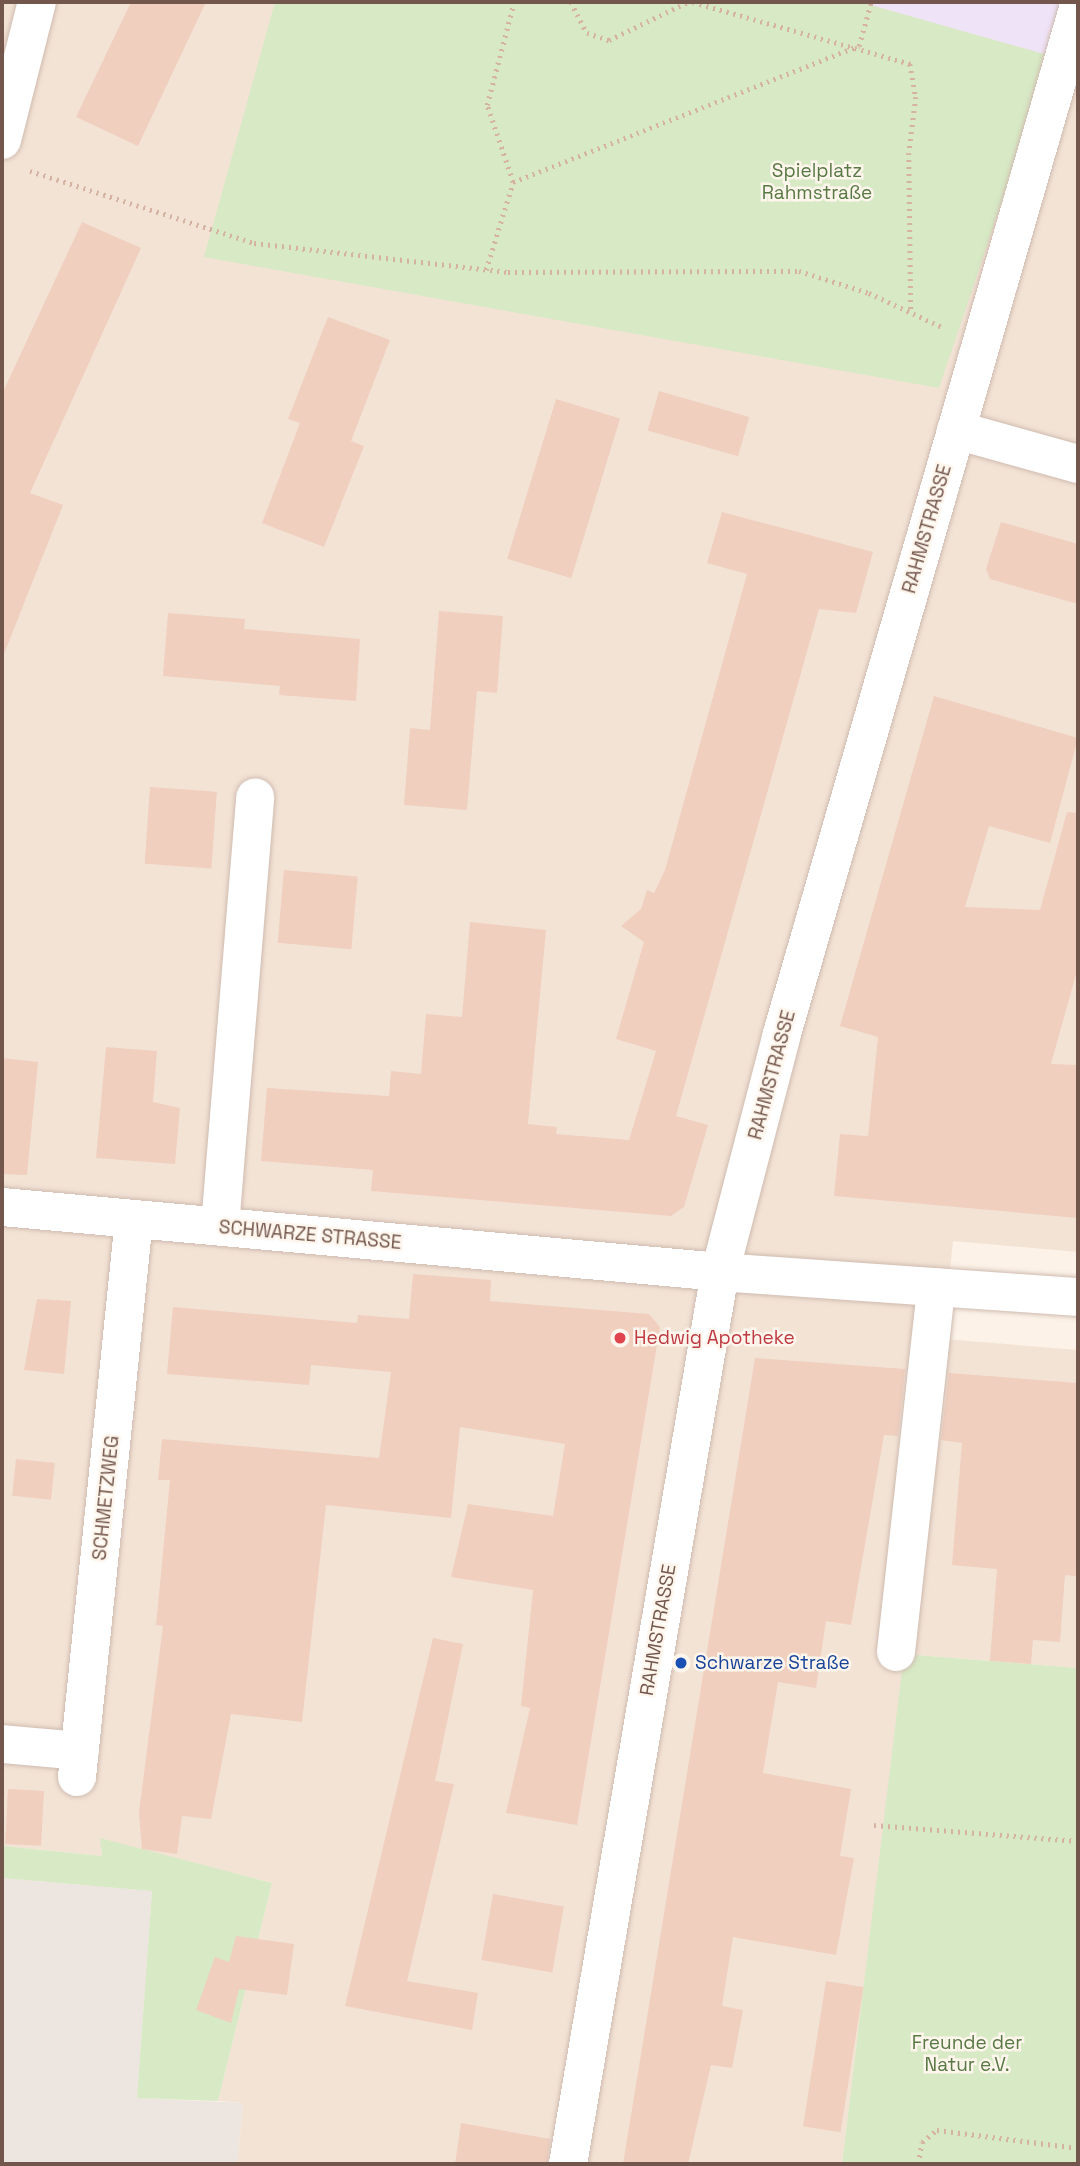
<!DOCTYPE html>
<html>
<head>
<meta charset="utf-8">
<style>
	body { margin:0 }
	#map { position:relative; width:1080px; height:2166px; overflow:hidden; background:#fcf2e7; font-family:"Space Grotesk",sans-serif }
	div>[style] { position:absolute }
	.residential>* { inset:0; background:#f3e3d5 }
	.industrial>* { inset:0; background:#ece5e0 }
	.education>* { inset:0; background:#efe3f8 }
	.green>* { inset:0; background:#d7e9c5 }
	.building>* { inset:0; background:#f0cfbf; transform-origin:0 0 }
	.path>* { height:4.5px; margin-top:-2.25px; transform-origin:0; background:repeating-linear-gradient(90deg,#d5b2a2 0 2px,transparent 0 7px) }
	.roads { filter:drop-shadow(0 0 2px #cfbbb0) drop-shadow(0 0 2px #cfbbb0) }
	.minor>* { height:38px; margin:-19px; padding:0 19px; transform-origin:19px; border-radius:19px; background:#fff }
	.dots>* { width:19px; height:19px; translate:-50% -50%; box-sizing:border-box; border:4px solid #fef6ed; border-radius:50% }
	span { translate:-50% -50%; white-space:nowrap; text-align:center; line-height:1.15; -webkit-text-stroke:5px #fef6ed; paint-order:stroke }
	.park-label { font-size:19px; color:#587944 }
	.street-label { font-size:19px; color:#74574c }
	.health-label { font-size:19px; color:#be3a42 }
	.left { translate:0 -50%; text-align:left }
	.transit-label { font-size:19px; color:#164399 }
	.frame { position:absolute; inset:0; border:4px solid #74574c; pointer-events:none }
</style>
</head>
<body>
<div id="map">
	<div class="residential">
		<div style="clip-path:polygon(2px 2px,1078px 2px,1078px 1252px,953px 1241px,943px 1339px,1078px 1350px,1078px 1668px,905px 1654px,842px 2164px,237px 2164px,243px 2103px,218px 2101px,272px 1883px,101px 1839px,102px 1856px,3px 1846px)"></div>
	</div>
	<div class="industrial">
		<div style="clip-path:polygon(2px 1878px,152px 1891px,137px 2098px,243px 2103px,237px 2164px,2px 2164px)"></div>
	</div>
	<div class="education">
		<div style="clip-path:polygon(860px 2px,1068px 2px,1051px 56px)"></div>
	</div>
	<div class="green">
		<div style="clip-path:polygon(275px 2px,860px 2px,1051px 56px,939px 388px,204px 257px)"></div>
		<div style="clip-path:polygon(904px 1654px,1078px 1668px,1078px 2164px,842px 2164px)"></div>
		<div style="clip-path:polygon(2px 1759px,3px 1846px,102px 1856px,100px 1838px,272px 1883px,218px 2101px,137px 2098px,152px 1891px,2px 1878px)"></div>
	</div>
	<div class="building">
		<div style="clip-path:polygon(131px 2px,206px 2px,138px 146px,76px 117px)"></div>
		<div style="clip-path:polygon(82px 222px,141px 248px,30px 493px,63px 505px,2px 659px,2px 394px)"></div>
		<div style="clip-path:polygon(328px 317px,390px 340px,351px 441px,364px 446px,324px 547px,262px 523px,300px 423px,288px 419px)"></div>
		<div style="left:659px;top:391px;width:94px;height:41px;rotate:16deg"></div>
		<div style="left:556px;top:399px;width:67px;height:167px;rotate:17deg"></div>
		<div style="clip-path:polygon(722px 512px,873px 552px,856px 613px,819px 609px,676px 1116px,708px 1125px,684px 1207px,671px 1216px,371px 1191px,373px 1170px,261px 1161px,267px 1088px,389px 1096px,391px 1071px,421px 1074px,426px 1014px,462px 1017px,470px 922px,546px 930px,528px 1124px,557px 1127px,556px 1134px,629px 1140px,656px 1051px,616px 1039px,644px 942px,621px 926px,641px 909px,647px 890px,654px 893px,665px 870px,747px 574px,707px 563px)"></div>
		<div style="clip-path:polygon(1001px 522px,1078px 544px,1078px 604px,990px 579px,986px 569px)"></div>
		<div style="clip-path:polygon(439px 611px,503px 616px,497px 693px,477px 691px,467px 810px,404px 805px,410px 728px,430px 730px)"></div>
		<div style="clip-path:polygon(168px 613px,245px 619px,244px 629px,360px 639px,356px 701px,279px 695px,280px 686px,163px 676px)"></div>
		<div style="clip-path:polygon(934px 696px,1078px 738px,1050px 843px,989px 826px,965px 907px,1040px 910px,1067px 812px,1078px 813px,1078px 967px,1051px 1064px,1078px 1065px,1078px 1218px,834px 1196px,840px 1134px,868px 1136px,878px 1037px,840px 1026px)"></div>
		<div style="left:150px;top:787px;width:67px;height:77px;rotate:4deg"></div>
		<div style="left:284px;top:870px;width:74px;height:73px;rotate:5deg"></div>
		<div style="clip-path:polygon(106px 1047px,157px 1051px,153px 1102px,180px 1108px,175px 1164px,96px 1158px)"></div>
		<div style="clip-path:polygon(2px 1058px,38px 1062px,27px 1175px,2px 1174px)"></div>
		<div style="clip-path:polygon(413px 1274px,491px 1280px,490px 1301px,649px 1314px,660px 1327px,577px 1825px,506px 1813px,530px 1708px,521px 1706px,533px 1590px,451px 1577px,468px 1504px,553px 1516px,565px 1444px,460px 1427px,451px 1518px,326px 1505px,302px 1722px,231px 1714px,211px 1819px,182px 1816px,177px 1854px,142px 1849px,139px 1812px,163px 1626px,156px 1625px,170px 1480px,158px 1480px,162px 1439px,379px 1458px,391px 1372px,311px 1365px,309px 1385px,167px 1374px,173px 1307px,357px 1323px,358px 1315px,409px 1319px)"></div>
		<div style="clip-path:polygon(37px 1299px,71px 1301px,64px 1374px,24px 1370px)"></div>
		<div style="clip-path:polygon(755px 1358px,905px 1369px,898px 1436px,884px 1435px,851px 1625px,826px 1621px,816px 1688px,778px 1682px,763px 1773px,851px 1789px,840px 1856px,854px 1858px,836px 1955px,733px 1937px,722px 2006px,743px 2010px,732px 2068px,711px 2065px,688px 2164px,623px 2164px)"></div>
		<div style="clip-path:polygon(949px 1373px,1078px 1383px,1076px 1576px,1065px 1575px,1060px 1642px,1033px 1640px,1031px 1664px,990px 1661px,997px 1569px,952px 1565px,962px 1443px,941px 1440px)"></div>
		<div style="left:16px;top:1459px;width:39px;height:37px;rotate:6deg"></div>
		<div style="clip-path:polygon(433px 1638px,463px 1644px,435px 1781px,454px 1784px,407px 1981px,478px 1993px,472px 2030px,345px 2006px)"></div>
		<div style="left:8px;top:1789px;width:36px;height:55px;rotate:3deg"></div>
		<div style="left:493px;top:1894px;width:72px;height:67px;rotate:10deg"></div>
		<div style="clip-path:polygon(236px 1936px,294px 1944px,287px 1995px,239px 1989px,231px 2023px,196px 2010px,215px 1957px,229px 1962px)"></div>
		<div style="left:826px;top:1981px;width:38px;height:147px;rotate:9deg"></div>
		<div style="clip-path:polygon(461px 2123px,550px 2139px,547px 2164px,455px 2164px)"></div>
	</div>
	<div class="path">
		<div style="left:571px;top:2px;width:35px;rotate:63deg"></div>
		<div style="left:587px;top:33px;width:23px;rotate:18deg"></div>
		<div style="left:609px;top:40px;width:88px;rotate:-25.7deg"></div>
		<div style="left:693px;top:2px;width:226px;rotate:15.9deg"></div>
		<div style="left:910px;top:64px;width:34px;rotate:80deg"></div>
		<div style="left:916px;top:97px;width:56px;rotate:97.1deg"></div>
		<div style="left:909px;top:153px;width:159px;rotate:89.3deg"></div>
		<div style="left:30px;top:171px;width:235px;rotate:17.8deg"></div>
		<div style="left:254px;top:243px;width:256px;rotate:6.5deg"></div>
		<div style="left:508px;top:272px;width:291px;rotate:-0.2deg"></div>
		<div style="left:799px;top:271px;width:73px;rotate:17.4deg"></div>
		<div style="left:869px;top:293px;width:81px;rotate:25deg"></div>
		<div style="left:513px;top:182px;width:372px;rotate:-21.5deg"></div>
		<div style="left:859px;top:46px;width:46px;rotate:-74.7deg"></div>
		<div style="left:486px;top:270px;width:92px;rotate:-72.9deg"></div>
		<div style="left:513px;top:182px;width:81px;rotate:-108.7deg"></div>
		<div style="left:487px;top:105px;width:106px;rotate:-75.3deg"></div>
		<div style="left:874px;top:1825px;width:205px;rotate:4.5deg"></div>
		<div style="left:918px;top:2164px;width:22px;rotate:-80deg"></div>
		<div style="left:922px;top:2142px;width:19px;rotate:-39deg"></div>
		<div style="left:937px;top:2130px;width:142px;rotate:7.3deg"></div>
	</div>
	<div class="roads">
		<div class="minor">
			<div style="left:2px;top:140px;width:142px;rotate:-75.8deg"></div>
			<div style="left:956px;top:430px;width:127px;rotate:15.6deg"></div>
			<div style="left:2px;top:1207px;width:721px;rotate:5.17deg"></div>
			<div style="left:720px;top:1272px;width:359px;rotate:4deg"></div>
			<div style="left:220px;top:1226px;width:430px;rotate:-85.3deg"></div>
			<div style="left:896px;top:1652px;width:367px;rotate:-83.7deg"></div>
			<div style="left:2px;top:1744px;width:78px;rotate:5.1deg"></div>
			<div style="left:77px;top:1777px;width:561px;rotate:-84.17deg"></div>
			<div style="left:568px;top:2164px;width:905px;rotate:-80.33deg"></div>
			<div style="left:720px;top:1272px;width:243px;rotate:-75.4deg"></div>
			<div style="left:781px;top:1037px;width:1070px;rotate:-73.89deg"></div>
		</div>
	</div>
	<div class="dots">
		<div style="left:620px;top:1338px;background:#e0444e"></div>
		<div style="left:681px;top:1663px;background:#1a4fb4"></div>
	</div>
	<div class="park-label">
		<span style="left:817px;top:182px">Spielplatz<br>Rahmstraße</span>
		<span style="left:967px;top:2054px">Freunde der<br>Natur e.V.</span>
	</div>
	<div class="street-label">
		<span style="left:927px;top:529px;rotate:-74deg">RAHMSTRASSE</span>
		<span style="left:772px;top:1075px;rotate:-75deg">RAHMSTRASSE</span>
		<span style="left:310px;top:1235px;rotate:5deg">SCHWARZE STRASSE</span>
		<span style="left:106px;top:1498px;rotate:-84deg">SCHMETZWEG</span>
		<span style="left:658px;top:1630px;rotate:-80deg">RAHMSTRASSE</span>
	</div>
	<div class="health-label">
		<span class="left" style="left:634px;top:1338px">Hedwig Apotheke</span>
	</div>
	<div class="transit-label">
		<span class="left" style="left:695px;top:1663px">Schwarze Straße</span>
	</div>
	<div class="frame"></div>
</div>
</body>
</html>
